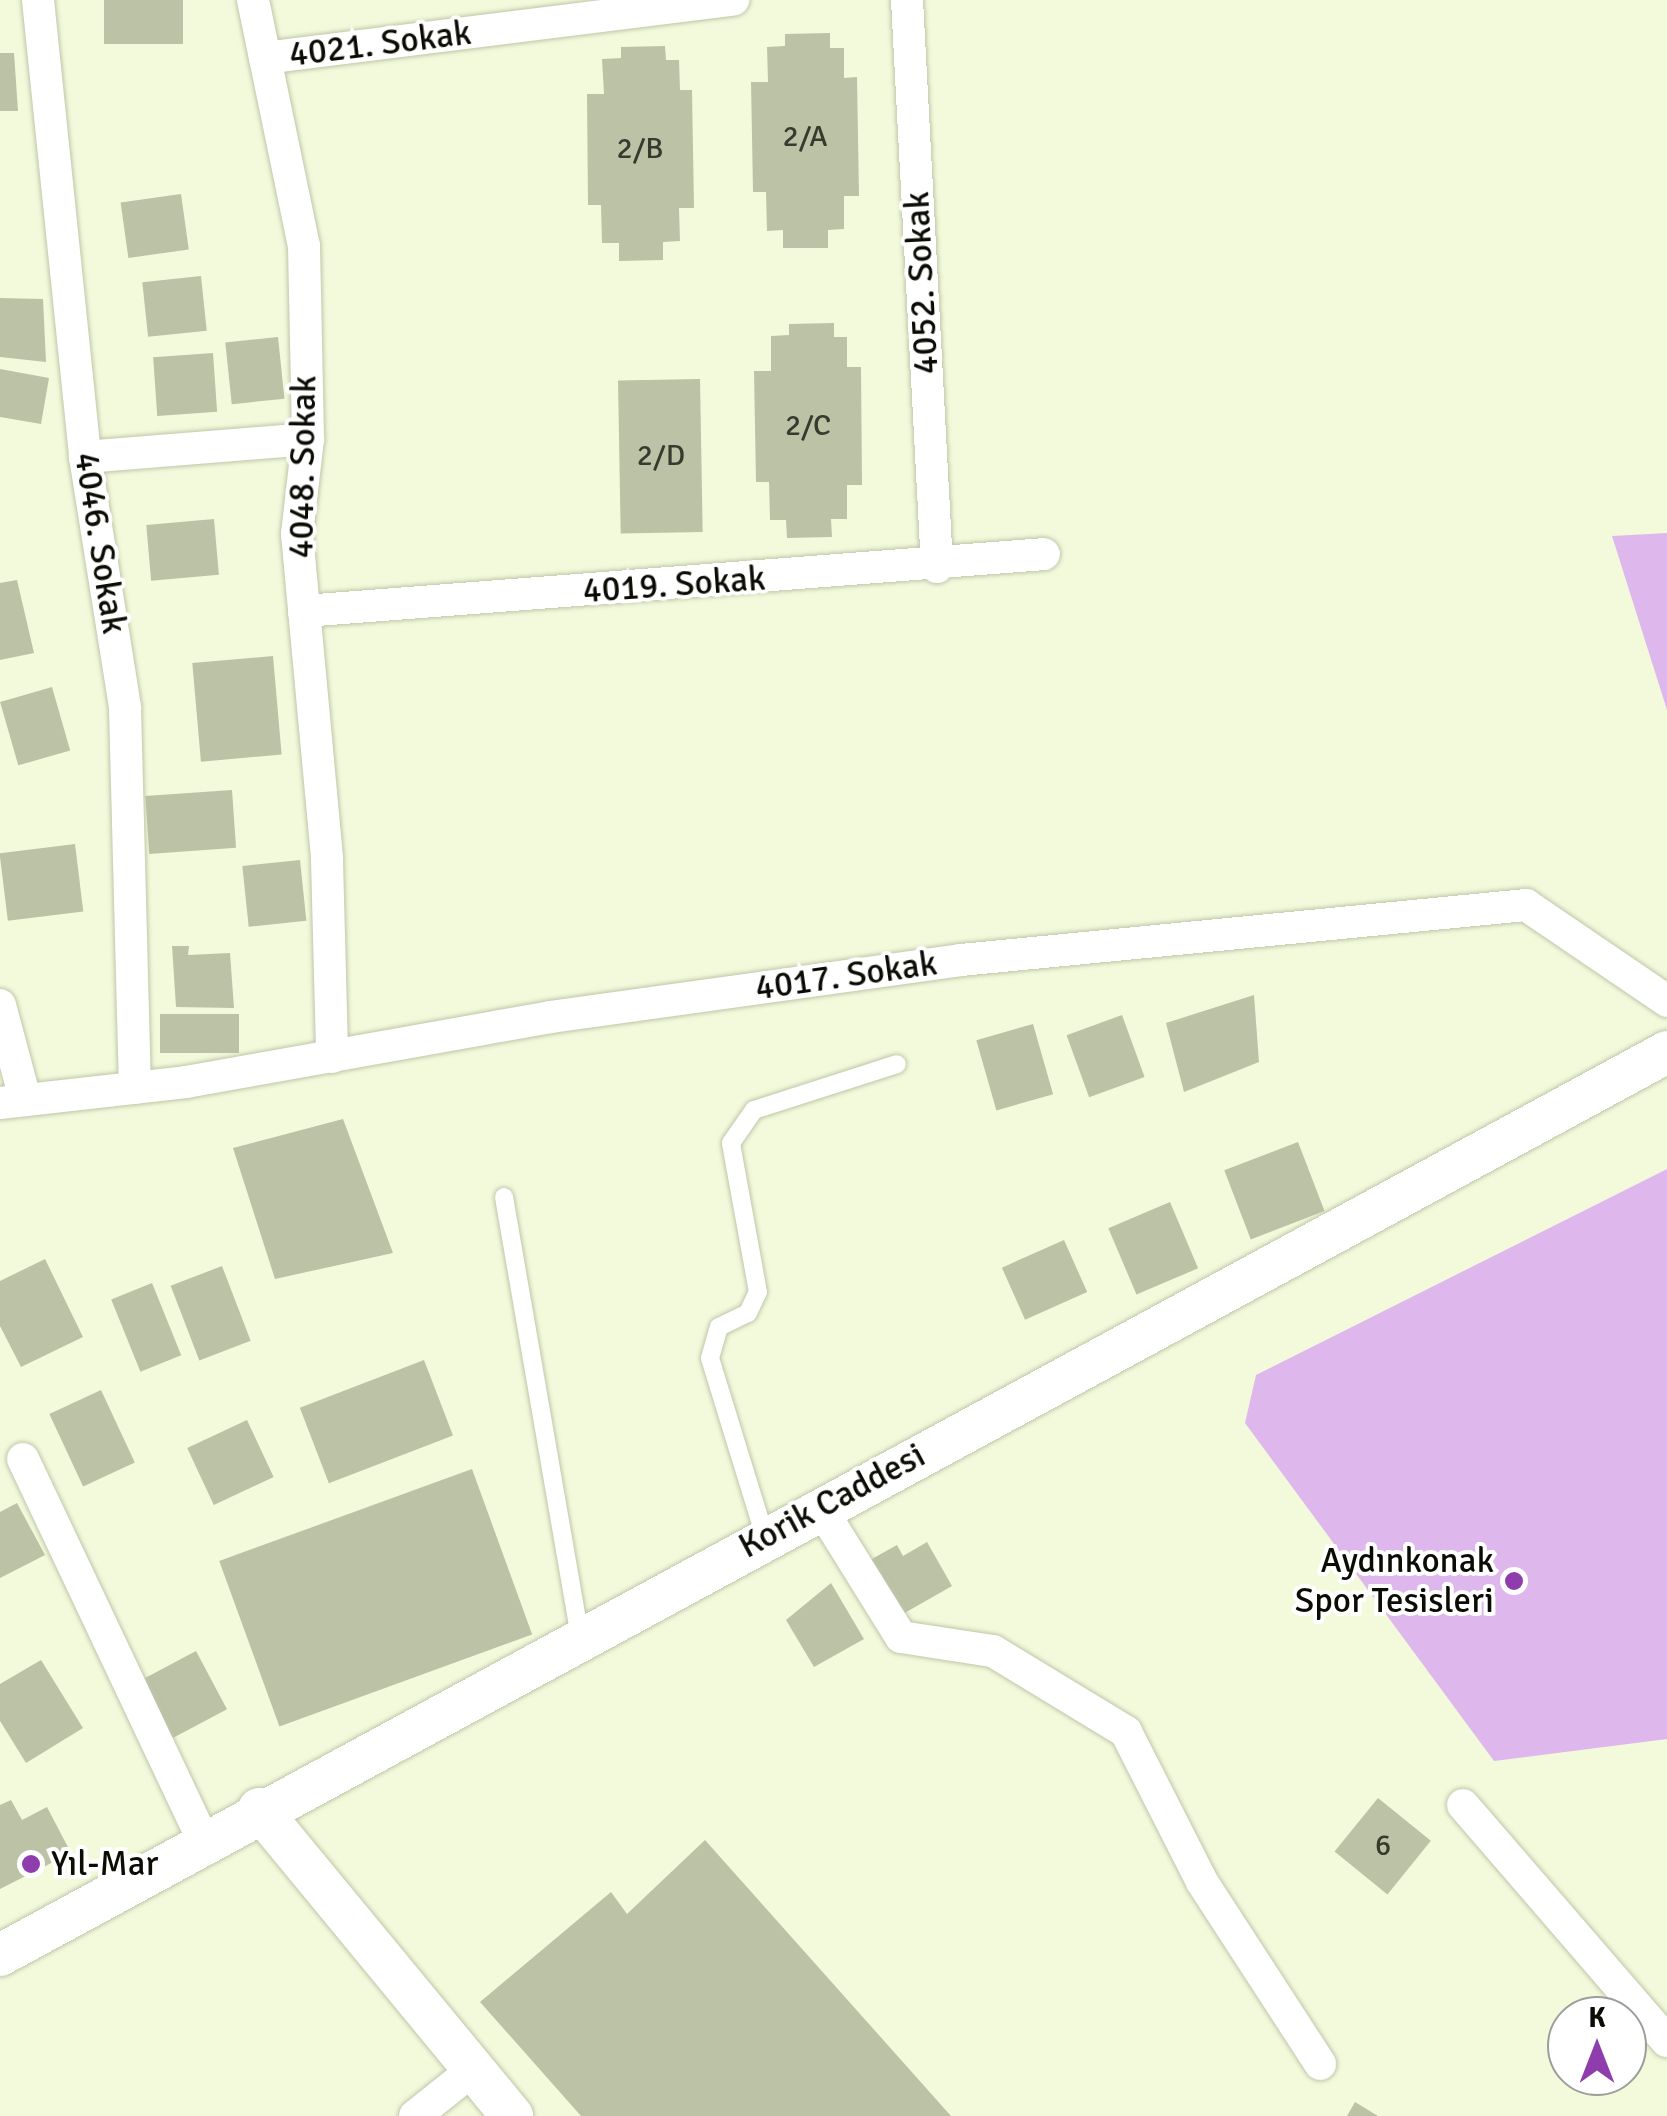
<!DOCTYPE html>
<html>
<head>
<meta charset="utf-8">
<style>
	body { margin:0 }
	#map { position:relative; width:1667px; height:2116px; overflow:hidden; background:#f3fadc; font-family:Signika,sans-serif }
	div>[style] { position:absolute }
	.green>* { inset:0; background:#deb8ed }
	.building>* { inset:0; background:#bbc2a5; transform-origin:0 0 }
	.roads { filter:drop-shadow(0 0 2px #bfc6a9) drop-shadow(0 0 2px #bfc6a9) }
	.service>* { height:18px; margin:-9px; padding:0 9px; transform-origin:9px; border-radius:9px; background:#fff }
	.minor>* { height:32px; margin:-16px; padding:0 16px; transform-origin:16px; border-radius:16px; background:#fff }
	.tertiary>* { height:42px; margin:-21px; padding:0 21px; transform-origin:21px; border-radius:21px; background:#fff }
	.dots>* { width:28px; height:28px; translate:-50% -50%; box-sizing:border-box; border:5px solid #fff; border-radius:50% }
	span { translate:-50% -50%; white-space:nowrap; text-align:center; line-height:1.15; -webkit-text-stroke:8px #fff; paint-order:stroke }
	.number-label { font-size:30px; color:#373a2d }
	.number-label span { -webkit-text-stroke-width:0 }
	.street-label { font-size:35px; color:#0b0d05 }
	.poi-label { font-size:35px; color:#0b0d05 }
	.right { translate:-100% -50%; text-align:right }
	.left { translate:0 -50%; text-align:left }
	.north { position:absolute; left:1547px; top:1996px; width:100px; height:100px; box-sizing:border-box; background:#fff; border:2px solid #9d9e9b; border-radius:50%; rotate:0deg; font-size:28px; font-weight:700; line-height:40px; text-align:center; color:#0b0d05 }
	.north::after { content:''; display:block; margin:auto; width:35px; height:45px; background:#8f3dac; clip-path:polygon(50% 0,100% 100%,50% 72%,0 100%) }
</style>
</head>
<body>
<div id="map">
	<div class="green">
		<div style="clip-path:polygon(1667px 533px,1667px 710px,1612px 536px)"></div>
		<div style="clip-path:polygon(1667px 1169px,1667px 1739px,1494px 1761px,1245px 1423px,1256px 1375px)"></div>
	</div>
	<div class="building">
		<div style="left:104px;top:0;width:79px;height:44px"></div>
		<div style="clip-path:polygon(830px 33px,830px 48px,844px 48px,844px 78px,857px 77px,859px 196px,844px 196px,844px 229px,828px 230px,828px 248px,783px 248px,783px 230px,767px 231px,766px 192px,753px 192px,751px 82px,768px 82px,767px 47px,785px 46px,785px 34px)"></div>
		<div style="clip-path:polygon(665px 46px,666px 60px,679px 60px,680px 90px,692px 90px,694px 208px,679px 208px,680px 241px,663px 242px,663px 260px,619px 261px,619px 243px,602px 243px,601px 205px,588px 205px,587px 94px,604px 94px,602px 59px,621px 58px,621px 47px)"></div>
		<div style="clip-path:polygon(0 53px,14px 53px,18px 111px,0 111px)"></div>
		<div style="left:181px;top:194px;width:56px;height:61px;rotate:82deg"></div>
		<div style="left:201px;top:276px;width:55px;height:59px;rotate:84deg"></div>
		<div style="clip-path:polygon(0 298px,43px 299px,46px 362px,0 357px)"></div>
		<div style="clip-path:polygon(834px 323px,834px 337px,847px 337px,847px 367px,861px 367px,862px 485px,847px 485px,847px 519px,831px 519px,832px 537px,787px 538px,786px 520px,770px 520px,769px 482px,756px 482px,754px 371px,771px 371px,771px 336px,789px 335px,789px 324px)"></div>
		<div style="left:278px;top:337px;width:62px;height:53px;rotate:84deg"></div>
		<div style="left:213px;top:353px;width:59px;height:60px;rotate:86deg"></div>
		<div style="clip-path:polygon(0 369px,49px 378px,41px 424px,0 417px)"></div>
		<div style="left:700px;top:379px;width:153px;height:82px;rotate:89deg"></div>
		<div style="left:214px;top:519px;width:56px;height:68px;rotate:85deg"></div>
		<div style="clip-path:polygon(17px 580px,34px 653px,0 660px,0 583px)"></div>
		<div style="left:273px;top:656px;width:99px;height:81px;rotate:85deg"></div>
		<div style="left:52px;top:687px;width:66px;height:54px;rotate:74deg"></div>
		<div style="left:232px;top:790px;width:58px;height:87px;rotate:86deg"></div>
		<div style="left:75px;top:844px;width:68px;height:76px;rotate:83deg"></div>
		<div style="left:300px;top:860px;width:61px;height:58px;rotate:84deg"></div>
		<div style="clip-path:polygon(172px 946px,189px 946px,188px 955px,230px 953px,234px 1008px,176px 1007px)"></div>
		<div style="clip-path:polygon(1254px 995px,1259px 1062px,1184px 1092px,1166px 1023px)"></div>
		<div style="left:160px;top:1014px;width:79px;height:39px"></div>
		<div style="left:1122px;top:1015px;width:66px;height:59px;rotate:70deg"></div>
		<div style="left:1033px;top:1024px;width:73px;height:59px;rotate:74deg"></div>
		<div style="clip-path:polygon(343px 1119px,393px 1253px,275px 1279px,233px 1148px)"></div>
		<div style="left:1298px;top:1142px;width:74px;height:79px;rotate:69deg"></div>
		<div style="left:1170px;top:1202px;width:72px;height:67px;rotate:67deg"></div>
		<div style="left:1064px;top:1240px;width:57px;height:68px;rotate:66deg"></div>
		<div style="clip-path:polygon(45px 1259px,83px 1337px,21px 1367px,0 1326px,0 1281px)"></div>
		<div style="left:222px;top:1266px;width:80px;height:55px;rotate:69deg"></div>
		<div style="left:152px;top:1283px;width:78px;height:44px;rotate:68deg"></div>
		<div style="left:424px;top:1360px;width:81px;height:133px;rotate:69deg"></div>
		<div style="left:101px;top:1390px;width:80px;height:57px;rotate:65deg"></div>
		<div style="left:247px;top:1420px;width:63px;height:66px;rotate:65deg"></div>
		<div style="left:472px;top:1469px;width:176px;height:269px;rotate:70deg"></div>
		<div style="clip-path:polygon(17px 1503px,45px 1555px,0 1578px,0 1512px)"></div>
		<div style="clip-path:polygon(927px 1542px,952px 1586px,901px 1615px,870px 1560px,897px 1545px,903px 1556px)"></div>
		<div style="clip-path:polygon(831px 1583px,864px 1639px,814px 1667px,786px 1620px)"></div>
		<div style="left:196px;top:1651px;width:66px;height:64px;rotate:62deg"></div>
		<div style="clip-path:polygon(41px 1660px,83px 1728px,26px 1763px,0 1721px,0 1684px)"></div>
		<div style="left:1378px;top:1798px;width:68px;height:69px;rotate:39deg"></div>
		<div style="clip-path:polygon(11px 1800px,22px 1820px,47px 1807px,71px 1853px,0 1889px,0 1805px)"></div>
		<div style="clip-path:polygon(705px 1840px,951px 2116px,581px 2116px,480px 2002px,611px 1892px,627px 1914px)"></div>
		<div style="clip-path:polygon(1355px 2102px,1378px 2116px,1347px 2116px)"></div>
	</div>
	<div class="roads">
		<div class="service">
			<div style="left:504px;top:1197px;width:446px;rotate:80.2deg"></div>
			<div style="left:765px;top:1537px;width:187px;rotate:-107.1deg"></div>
			<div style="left:710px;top:1358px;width:32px;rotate:-74deg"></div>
			<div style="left:719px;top:1327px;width:32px;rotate:-26deg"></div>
			<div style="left:748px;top:1313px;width:23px;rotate:-65deg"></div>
			<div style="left:758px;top:1292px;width:151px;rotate:-100.3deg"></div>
			<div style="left:731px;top:1143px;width:40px;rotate:-55.1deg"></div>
			<div style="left:754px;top:1110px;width:150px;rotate:-17.8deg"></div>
		</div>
		<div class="minor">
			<div style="left:38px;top:0;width:459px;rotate:84.1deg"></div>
			<div style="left:85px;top:457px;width:254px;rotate:80.9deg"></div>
			<div style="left:125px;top:708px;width:380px;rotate:88.5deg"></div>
			<div style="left:253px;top:0;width:251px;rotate:78.3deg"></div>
			<div style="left:304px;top:246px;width:193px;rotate:88.8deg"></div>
			<div style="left:308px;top:439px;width:96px;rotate:96.6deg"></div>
			<div style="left:297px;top:534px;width:327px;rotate:84.7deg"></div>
			<div style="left:327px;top:860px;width:197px;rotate:88.5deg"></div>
			<div style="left:907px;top:0;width:568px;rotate:86.97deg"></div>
			<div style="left:265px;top:58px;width:472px;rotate:-7.1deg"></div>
			<div style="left:85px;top:457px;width:224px;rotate:-4.6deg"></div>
			<div style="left:304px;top:611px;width:742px;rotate:-4.4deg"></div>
			<div style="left:0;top:1005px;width:97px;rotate:75.1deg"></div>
			<div style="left:0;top:1103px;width:187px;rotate:-6.4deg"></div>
			<div style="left:186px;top:1082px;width:371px;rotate:-10.1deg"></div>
			<div style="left:551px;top:1017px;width:414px;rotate:-7.9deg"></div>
			<div style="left:961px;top:960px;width:568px;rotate:-5.56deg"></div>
			<div style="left:1526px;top:905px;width:171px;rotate:34.2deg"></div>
			<div style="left:23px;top:1459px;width:421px;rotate:64.7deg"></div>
			<div style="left:820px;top:1507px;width:153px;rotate:58.1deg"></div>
			<div style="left:901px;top:1637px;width:93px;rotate:8.7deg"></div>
			<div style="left:993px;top:1651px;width:156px;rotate:31.3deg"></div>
			<div style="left:1126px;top:1732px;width:168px;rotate:63.1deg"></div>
			<div style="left:1202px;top:1882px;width:217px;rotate:57deg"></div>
			<div style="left:1463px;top:1805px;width:312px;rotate:49.2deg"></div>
			<div style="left:415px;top:2116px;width:75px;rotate:-38.5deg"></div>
		</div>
		<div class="tertiary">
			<div style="left:259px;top:1809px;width:398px;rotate:50.5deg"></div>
			<div style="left:0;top:1955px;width:1896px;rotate:-28.44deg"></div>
		</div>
	</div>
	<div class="dots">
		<div style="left:1514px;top:1581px;background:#8f3dac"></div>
		<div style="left:31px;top:1864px;background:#8f3dac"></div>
	</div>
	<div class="number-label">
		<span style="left:805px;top:137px">2/A</span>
		<span style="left:640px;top:149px">2/B</span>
		<span style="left:808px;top:426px">2/C</span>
		<span style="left:661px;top:456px">2/D</span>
		<span style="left:1383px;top:1846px">6</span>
	</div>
	<div class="street-label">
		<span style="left:380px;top:44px;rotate:-7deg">4021. Sokak</span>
		<span style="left:922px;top:283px;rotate:-93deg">4052. Sokak</span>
		<span style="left:303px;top:467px;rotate:-89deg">4048. Sokak</span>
		<span style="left:100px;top:543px;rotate:81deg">4046. Sokak</span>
		<span style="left:674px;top:585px;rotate:-4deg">4019. Sokak</span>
		<span style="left:846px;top:976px;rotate:-8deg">4017. Sokak</span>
		<span style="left:832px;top:1501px;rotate:-28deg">Korik Caddesi</span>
	</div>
	<div class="poi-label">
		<span class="right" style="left:1494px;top:1581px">Aydınkonak<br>Spor Tesisleri</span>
		<span class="left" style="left:51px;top:1864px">Yıl-Mar</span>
	</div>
	<div class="north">K</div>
</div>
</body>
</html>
